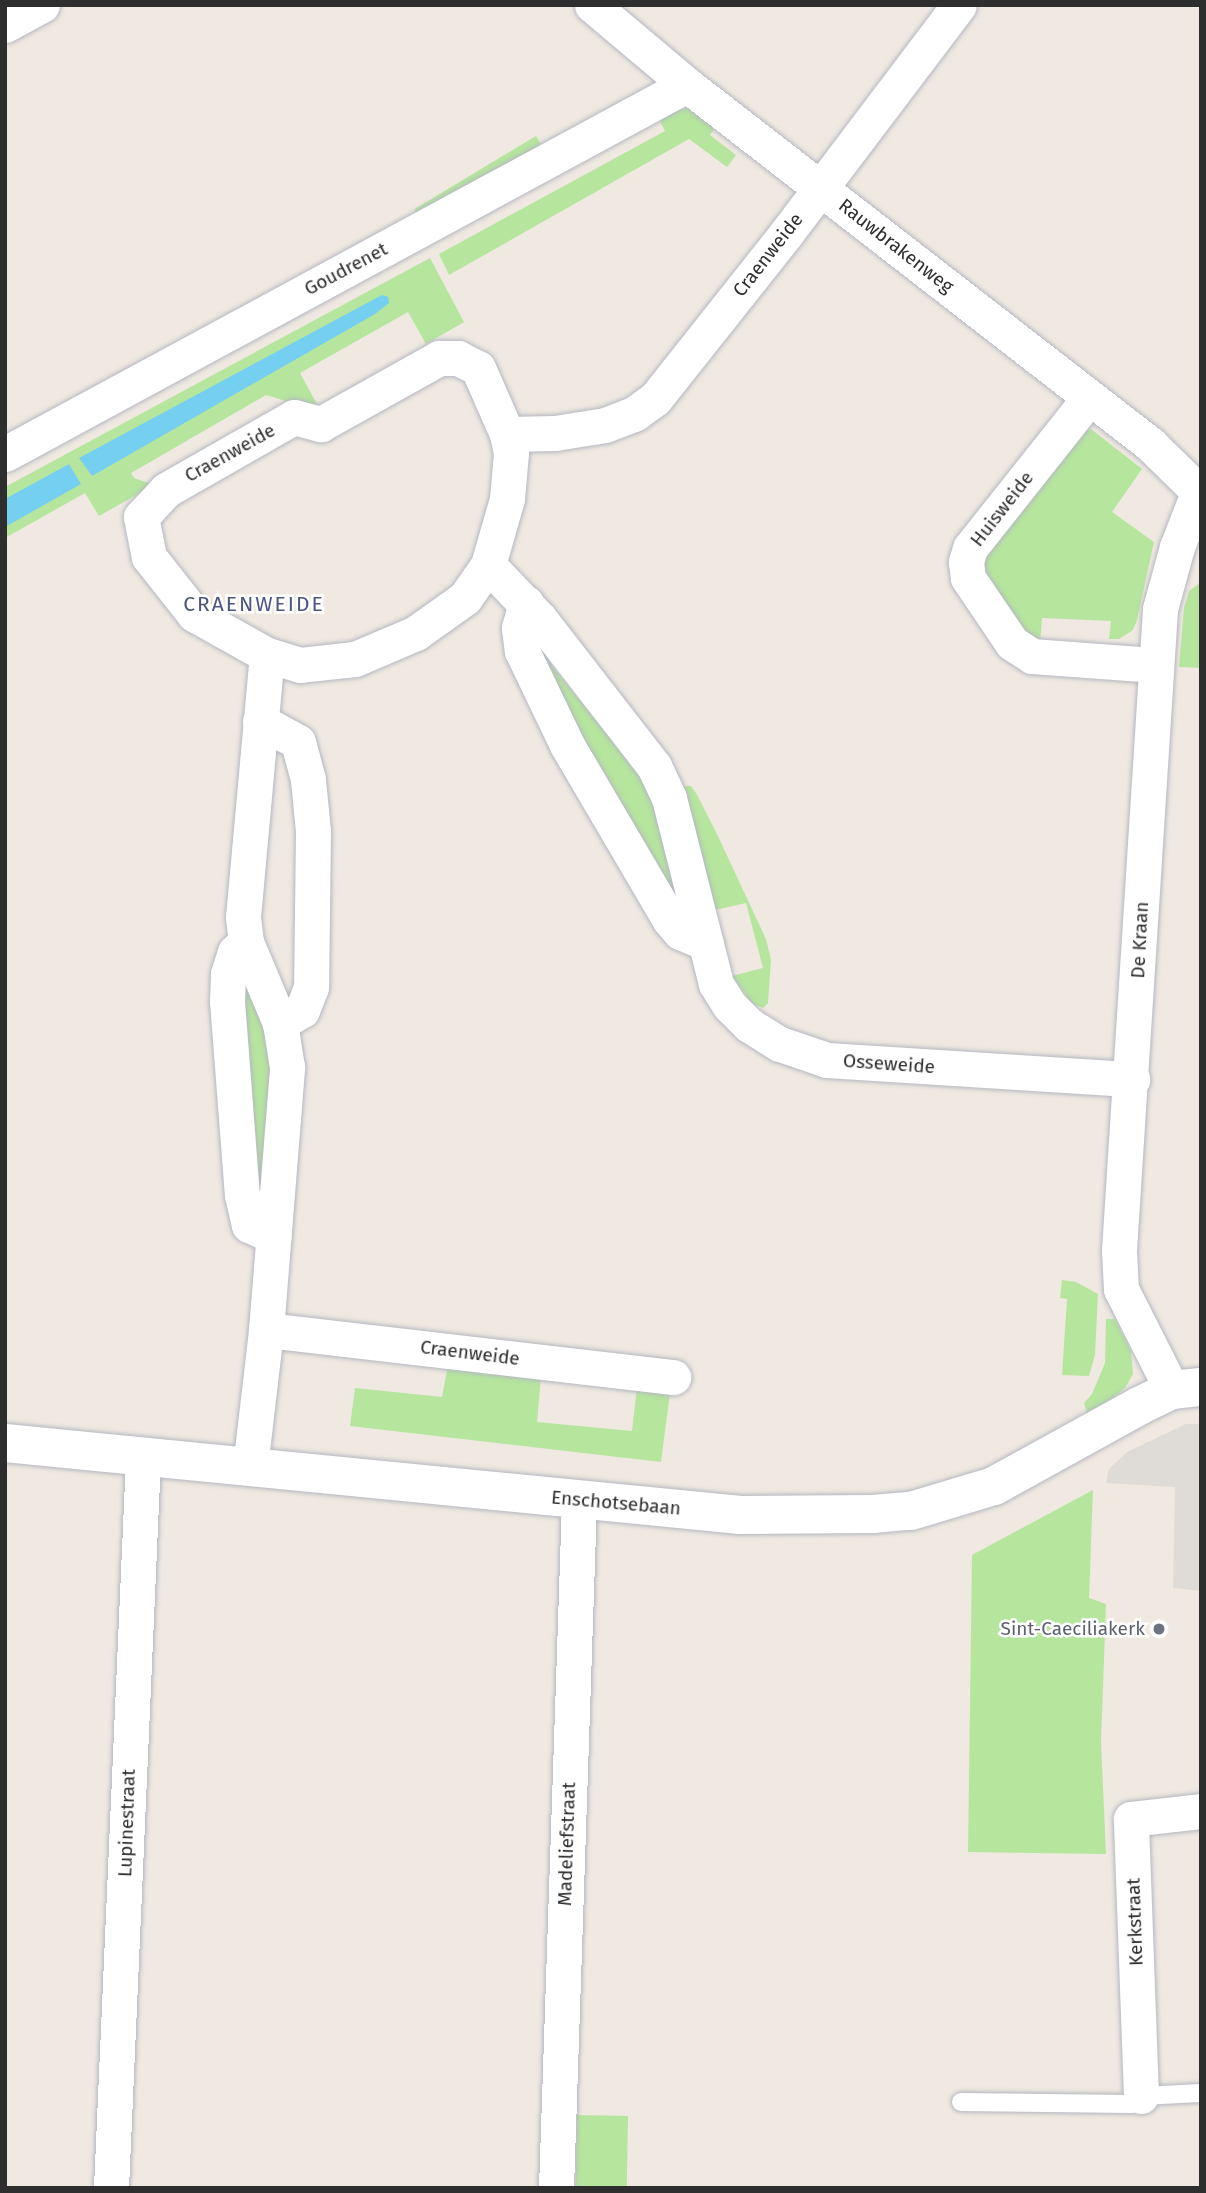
<!DOCTYPE html>
<html>
<head>
<meta charset="utf-8">
<style>
	body { margin:0 }
	#map { position:relative; width:1206px; height:2193px; overflow:hidden; background:#efe9e1; font-family:"Fira Sans",sans-serif }
	div>[style] { position:absolute }
	.green>* { inset:0; background:#b6e59e; transform-origin:0 0 }
	.plaza>* { inset:0; background:#dfdcd8 }
	.water>* { inset:0; background:#75cff0 }
	.roads { filter:drop-shadow(0 0 2px #b4b7c1) drop-shadow(0 0 2px #b4b7c1) }
	.lane>* { height:18px; margin:-9px; padding:0 9px; transform-origin:9px; border-radius:9px; background:#fff }
	.street>* { height:35px; margin:-17.5px; padding:0 17.5px; transform-origin:17.5px; border-radius:17.5px; background:#fff }
	.secondary>* { height:38px; margin:-19px; padding:0 19px; transform-origin:19px; border-radius:19px; background:#fff }
	.dots>* { width:19px; height:19px; translate:-50% -50%; box-sizing:border-box; border:4px solid #fff; border-radius:50% }
	span { translate:-50% -50%; white-space:nowrap; text-align:center; line-height:1.15; -webkit-text-stroke:5px #fff; paint-order:stroke }
	.street-label { font-size:19px; color:#2e2e2e }
	.worship-label { font-size:19px; color:#5b616d }
	.right { translate:-100% -50%; text-align:right }
	.neighbourhood-label { font-size:21px; color:#4d5680; letter-spacing:2px }
	.frame { position:absolute; inset:0; border:7px solid #2e2e2e; pointer-events:none }
</style>
</head>
<body>
<div id="map">
	<div class="green">
		<div style="clip-path:polygon(690px 108px,717px 125px,710px 135px,736px 155px,727px 167px,689px 139px,449px 275px,439px 254px,665px 131px,659px 119px,677px 110px)"></div>
		<div style="left:536px;top:136px;width:12px;height:142px;rotate:59deg"></div>
		<div style="clip-path:polygon(430px 258px,464px 322px,426px 344px,408px 312px,300px 373px,318px 406px,312px 409px,266px 395px,131px 473px,134px 478px,154px 485px,99px 516px,85px 493px,5px 538px,5px 487px)"></div>
		<div style="clip-path:polygon(1091px 429px,1142px 469px,1112px 512px,1154px 542px,1137px 620px,1133px 630px,1119px 639px,1109px 639px,1111px 621px,1042px 618px,1040px 644px,1033px 643px,980px 571px,989px 548px,1081px 433px)"></div>
		<div style="clip-path:polygon(1201px 582px,1201px 668px,1179px 667px,1184px 608px,1189px 591px)"></div>
		<div style="clip-path:polygon(530px 639px,635px 769px,659px 809px,688px 908px,670px 903px)"></div>
		<div style="clip-path:polygon(686px 786px,691px 786px,696px 793px,716px 832px,766px 939px,771px 960px,768px 1003px,763px 1008px,752px 1003px,732px 976px,763px 968px,746px 903px,715px 910px,683px 789px)"></div>
		<div style="clip-path:polygon(237px 968px,248px 973px,274px 1063px,266px 1196px,255px 1213px)"></div>
		<div style="clip-path:polygon(1062px 1280px,1076px 1282px,1098px 1294px,1095px 1355px,1089px 1376px,1062px 1375px,1067px 1299px,1060px 1298px)"></div>
		<div style="clip-path:polygon(1106px 1319px,1115px 1319px,1131px 1351px,1133px 1374px,1125px 1388px,1113px 1398px,1087px 1413px,1084px 1403px,1092px 1394px,1105px 1363px)"></div>
		<div style="clip-path:polygon(448px 1365px,541px 1376px,537px 1422px,632px 1431px,637px 1387px,670px 1393px,661px 1462px,350px 1426px,355px 1388px,442px 1397px)"></div>
		<div style="clip-path:polygon(1093px 1490px,1089px 1598px,1106px 1604px,1101px 1742px,1106px 1854px,968px 1852px,972px 1555px)"></div>
		<div style="left:577px;top:2115px;width:51px;height:73px;rotate:1deg"></div>
	</div>
	<div class="plaza">
		<div style="clip-path:polygon(1186px 1424px,1201px 1424px,1201px 1591px,1173px 1588px,1175px 1487px,1106px 1483px,1109px 1469px,1127px 1452px)"></div>
	</div>
	<div class="water">
		<div style="clip-path:polygon(382px 295px,388px 297px,389px 303px,375px 314px,92px 476px,79px 458px)"></div>
		<div style="clip-path:polygon(69px 464px,81px 484px,5px 527px,5px 499px)"></div>
	</div>
	<div class="roads">
		<div class="lane">
			<div style="left:961px;top:2102px;width:170px;rotate:0.7deg"></div>
			<div style="left:1131px;top:2104px;width:13px;rotate:-39deg"></div>
			<div style="left:1141px;top:2096px;width:60px;rotate:-2.9deg"></div>
		</div>
		<div class="street">
			<div style="left:592px;top:5px;width:124px;rotate:40.1deg"></div>
			<div style="left:687px;top:85px;width:586px;rotate:37.79deg"></div>
			<div style="left:1150px;top:444px;width:66px;rotate:44.4deg"></div>
			<div style="left:5px;top:25px;width:42px;rotate:-28.4deg"></div>
			<div style="left:439px;top:358px;width:19px"></div>
			<div style="left:458px;top:358px;width:22px;rotate:27deg"></div>
			<div style="left:478px;top:368px;width:72px;rotate:66.3deg"></div>
			<div style="left:507px;top:434px;width:19px;rotate:78deg"></div>
			<div style="left:511px;top:453px;width:46px;rotate:95deg"></div>
			<div style="left:507px;top:499px;width:69px;rotate:106.1deg"></div>
			<div style="left:488px;top:565px;width:40px;rotate:124.9deg"></div>
			<div style="left:465px;top:598px;width:60px;rotate:144.5deg"></div>
			<div style="left:416px;top:633px;width:66px;rotate:156.9deg"></div>
			<div style="left:355px;top:659px;width:55px;rotate:173.8deg"></div>
			<div style="left:300px;top:665px;width:34px;rotate:-163deg"></div>
			<div style="left:267px;top:655px;width:84px;rotate:-150.7deg"></div>
			<div style="left:194px;top:614px;width:73px;rotate:-128.3deg"></div>
			<div style="left:149px;top:557px;width:41px;rotate:-101.3deg"></div>
			<div style="left:141px;top:517px;width:37px;rotate:-47deg"></div>
			<div style="left:166px;top:490px;width:147px;rotate:-29.7deg"></div>
			<div style="left:294px;top:417px;width:28px;rotate:15deg"></div>
			<div style="left:321px;top:424px;width:135px;rotate:-29.2deg"></div>
			<div style="left:1089px;top:398px;width:191px;rotate:128.4deg"></div>
			<div style="left:970px;top:548px;width:15px;rotate:106deg"></div>
			<div style="left:966px;top:562px;width:16px;rotate:83deg"></div>
			<div style="left:968px;top:578px;width:78px;rotate:55.9deg"></div>
			<div style="left:1012px;top:643px;width:24px;rotate:33deg"></div>
			<div style="left:1032px;top:656px;width:124px;rotate:4.2deg"></div>
			<div style="left:507px;top:434px;width:48px;rotate:-1.2deg"></div>
			<div style="left:555px;top:433px;width:51px;rotate:-9.1deg"></div>
			<div style="left:605px;top:425px;width:31px;rotate:-21deg"></div>
			<div style="left:634px;top:414px;width:26px;rotate:-36deg"></div>
			<div style="left:655px;top:399px;width:214px;rotate:-51.6deg"></div>
			<div style="left:788px;top:231px;width:283px;rotate:-52.9deg"></div>
			<div style="left:5px;top:454px;width:775px;rotate:-28.42deg"></div>
			<div style="left:488px;top:565px;width:74px;rotate:46.1deg"></div>
			<div style="left:539px;top:618px;width:187px;rotate:52.2deg"></div>
			<div style="left:654px;top:766px;width:35px;rotate:65deg"></div>
			<div style="left:669px;top:798px;width:192px;rotate:75.8deg"></div>
			<div style="left:716px;top:984px;width:26px;rotate:58deg"></div>
			<div style="left:730px;top:1006px;width:27px;rotate:45deg"></div>
			<div style="left:749px;top:1025px;width:36px;rotate:32deg"></div>
			<div style="left:780px;top:1044px;width:50px;rotate:18.8deg"></div>
			<div style="left:827px;top:1060px;width:306px;rotate:3.6deg"></div>
			<div style="left:526px;top:603px;width:26px;rotate:106deg"></div>
			<div style="left:519px;top:628px;width:23px;rotate:83deg"></div>
			<div style="left:522px;top:651px;width:104px;rotate:64.4deg"></div>
			<div style="left:567px;top:745px;width:202px;rotate:59.6deg"></div>
			<div style="left:669px;top:919px;width:17px;rotate:50deg"></div>
			<div style="left:680px;top:932px;width:28px;rotate:23deg"></div>
			<div style="left:260px;top:721px;width:43px;rotate:28.9deg"></div>
			<div style="left:298px;top:742px;width:39px;rotate:75deg"></div>
			<div style="left:308px;top:780px;width:51px;rotate:84.4deg"></div>
			<div style="left:313px;top:831px;width:156px;rotate:90.7deg"></div>
			<div style="left:311px;top:987px;width:25px;rotate:111deg"></div>
			<div style="left:302px;top:1010px;width:26px;rotate:149deg"></div>
			<div style="left:246px;top:942px;width:15px;rotate:138deg"></div>
			<div style="left:235px;top:952px;width:23px;rotate:108deg"></div>
			<div style="left:228px;top:974px;width:27px;rotate:92deg"></div>
			<div style="left:227px;top:1001px;width:195px;rotate:85.6deg"></div>
			<div style="left:242px;top:1195px;width:31px;rotate:77deg"></div>
			<div style="left:249px;top:1225px;width:27px;rotate:24deg"></div>
			<div style="left:266px;top:1330px;width:410px;rotate:6.6deg"></div>
			<div style="left:1172px;top:1390px;width:113px;rotate:-116.8deg"></div>
			<div style="left:1121px;top:1289px;width:39px;rotate:-93deg"></div>
			<div style="left:1119px;top:1250px;width:642px;rotate:-86.34deg"></div>
			<div style="left:1160px;top:609px;width:64px;rotate:-74.7deg"></div>
			<div style="left:1177px;top:547px;width:66px;rotate:-68.8deg"></div>
			<div style="left:250px;top:1467px;width:138px;rotate:-83.3deg"></div>
			<div style="left:266px;top:1330px;width:264px;rotate:-85.4deg"></div>
			<div style="left:287px;top:1067px;width:45px;rotate:-99deg"></div>
			<div style="left:280px;top:1023px;width:88px;rotate:-112.8deg"></div>
			<div style="left:246px;top:942px;width:25px;rotate:-97deg"></div>
			<div style="left:243px;top:917px;width:263px;rotate:-84.8deg"></div>
			<div style="left:1141px;top:2096px;width:277px;rotate:-92.1deg"></div>
			<div style="left:1131px;top:1819px;width:70px;rotate:-6.5deg"></div>
			<div style="left:111px;top:2188px;width:731px;rotate:-87.49deg"></div>
			<div style="left:556px;top:2188px;width:687px;rotate:-88.08deg"></div>
		</div>
		<div class="secondary">
			<div style="left:5px;top:1443px;width:739px;rotate:5.59deg"></div>
			<div style="left:740px;top:1515px;width:133px;rotate:-0.4deg"></div>
			<div style="left:873px;top:1514px;width:38px;rotate:-5deg"></div>
			<div style="left:911px;top:1511px;width:87px;rotate:-16.8deg"></div>
			<div style="left:994px;top:1486px;width:166px;rotate:-28.9deg"></div>
			<div style="left:1139px;top:1406px;width:37px;rotate:-26deg"></div>
			<div style="left:1172px;top:1390px;width:29px;rotate:-6deg"></div>
		</div>
	</div>
	<div class="dots">
		<div style="left:1159px;top:1629px;background:#6b7280"></div>
	</div>
	<div class="street-label">
		<span style="left:896px;top:246px;rotate:38deg">Rauwbrakenweg</span>
		<span style="left:768px;top:255px;rotate:-52deg">Craenweide</span>
		<span style="left:346px;top:269px;rotate:-28deg">Goudrenet</span>
		<span style="left:230px;top:453px;rotate:-29deg">Craenweide</span>
		<span style="left:1002px;top:509px;rotate:-52deg">Huisweide</span>
		<span style="left:1140px;top:940px;rotate:-87deg">De Kraan</span>
		<span style="left:889px;top:1064px;rotate:4deg">Osseweide</span>
		<span style="left:470px;top:1353px;rotate:7deg">Craenweide</span>
		<span style="left:616px;top:1503px;rotate:5deg">Enschotsebaan</span>
		<span style="left:127px;top:1823px;rotate:-88deg">Lupinestraat</span>
		<span style="left:567px;top:1844px;rotate:-88deg">Madeliefstraat</span>
		<span style="left:1135px;top:1922px;rotate:-92deg">Kerkstraat</span>
	</div>
	<div class="worship-label">
		<span class="right" style="left:1145px;top:1629px">Sint-Caeciliakerk</span>
	</div>
	<div class="neighbourhood-label">
		<span style="left:254px;top:604px">CRAENWEIDE</span>
	</div>
	<div class="frame"></div>
</div>
</body>
</html>
